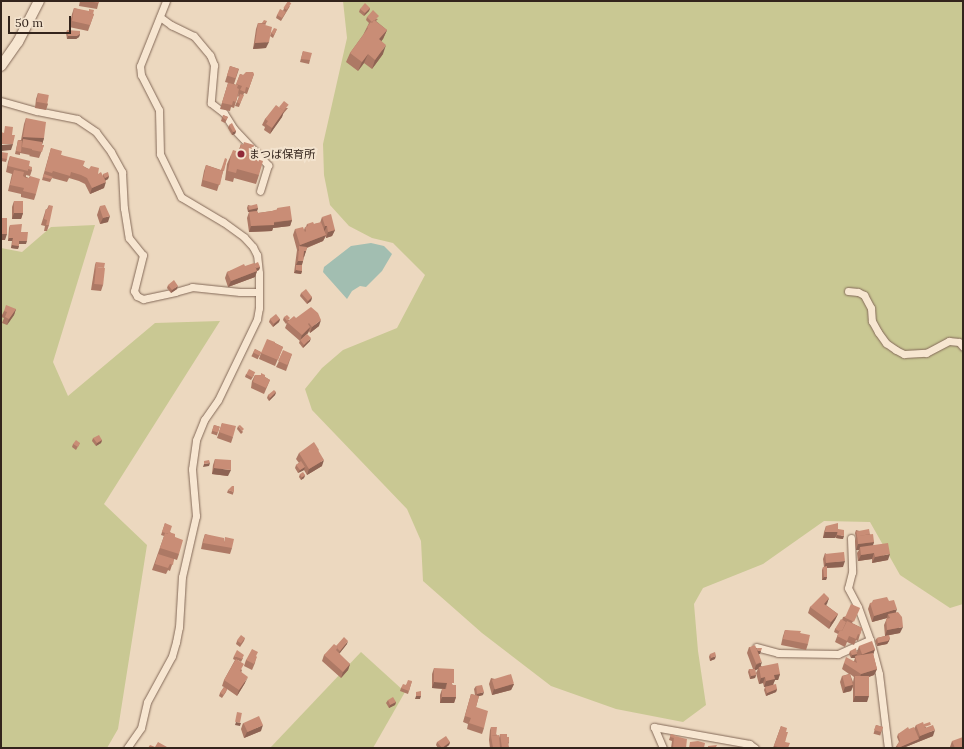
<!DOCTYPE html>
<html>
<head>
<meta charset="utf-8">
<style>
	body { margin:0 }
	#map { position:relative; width:964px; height:749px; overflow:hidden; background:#ecd8bf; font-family:Lora,"Noto Sans JP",serif }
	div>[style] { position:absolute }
	.green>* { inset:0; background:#c9c893 }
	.water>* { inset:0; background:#a2beb1 }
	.roads { filter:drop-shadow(0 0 1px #836958) drop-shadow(0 0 1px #836958) }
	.street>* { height:7px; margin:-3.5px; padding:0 3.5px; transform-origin:3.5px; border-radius:3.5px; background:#f7e6d1 }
	.secondary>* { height:10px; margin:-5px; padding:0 5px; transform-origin:5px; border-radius:5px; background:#f7e6d1 }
	.wall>* { inset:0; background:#ad7965; transform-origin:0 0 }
	.shaded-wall>* { inset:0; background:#8d6353 }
	.building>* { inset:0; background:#c98d76; transform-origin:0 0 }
	.dots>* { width:11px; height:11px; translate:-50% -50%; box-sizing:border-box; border:2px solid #f3e3ce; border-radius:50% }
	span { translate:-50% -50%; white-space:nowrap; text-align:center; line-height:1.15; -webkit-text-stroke:4px #f3e3ce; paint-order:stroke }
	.poi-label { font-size:11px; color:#33241c }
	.left { translate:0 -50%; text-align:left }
	.frame { position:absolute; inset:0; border:2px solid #33241c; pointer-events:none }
	.scale { position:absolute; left:8px; top:16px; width:63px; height:18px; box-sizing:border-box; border:2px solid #33241c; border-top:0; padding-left:5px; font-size:12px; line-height:14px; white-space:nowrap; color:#33241c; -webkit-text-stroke:3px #f3e3ce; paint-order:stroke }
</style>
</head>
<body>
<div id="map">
	<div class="green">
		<div style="clip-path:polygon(343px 1px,963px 1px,963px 604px,950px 608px,900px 575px,870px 522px,824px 521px,763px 564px,703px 588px,694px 604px,698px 651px,706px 705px,683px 722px,616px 709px,551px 686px,482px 633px,423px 581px,421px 541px,407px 509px,312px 410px,305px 389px,322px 368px,343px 350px,397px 328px,425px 275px,393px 243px,372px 238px,349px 226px,330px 205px,324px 175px,323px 144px,347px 38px)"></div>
		<div style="clip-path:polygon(95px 225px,53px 362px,68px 396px,155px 323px,220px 321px,104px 504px,147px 545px,118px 729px,107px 748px,1px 748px,1px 248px,22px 252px,51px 227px)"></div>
		<div style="clip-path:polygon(361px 652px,405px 692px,373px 748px,270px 748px)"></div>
	</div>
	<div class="water">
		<div style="clip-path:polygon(371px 243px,384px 246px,392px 254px,382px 271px,366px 287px,360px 286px,352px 291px,347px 299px,323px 272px,324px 267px,351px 246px)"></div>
	</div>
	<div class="roads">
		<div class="street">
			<div style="left:160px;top:17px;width:14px;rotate:36deg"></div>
			<div style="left:171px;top:25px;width:25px;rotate:26deg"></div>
			<div style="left:194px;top:36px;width:25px;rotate:50deg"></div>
			<div style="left:210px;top:55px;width:11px;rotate:68deg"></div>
			<div style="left:214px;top:65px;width:38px;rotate:95deg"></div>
			<div style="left:211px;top:103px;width:16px;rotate:38deg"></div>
			<div style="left:224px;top:113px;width:19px;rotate:58deg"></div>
			<div style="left:234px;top:129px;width:50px;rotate:46.6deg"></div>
			<div style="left:268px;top:165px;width:27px;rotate:107deg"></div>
			<div style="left:1px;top:101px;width:37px;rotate:16deg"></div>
			<div style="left:37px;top:111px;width:41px;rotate:11.3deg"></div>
			<div style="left:77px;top:119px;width:23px;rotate:34deg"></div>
			<div style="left:96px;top:132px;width:25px;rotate:53deg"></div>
			<div style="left:111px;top:152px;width:23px;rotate:61deg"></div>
			<div style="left:122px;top:172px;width:36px;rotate:87deg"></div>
			<div style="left:124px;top:208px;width:30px;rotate:81deg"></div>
			<div style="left:129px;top:238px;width:22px;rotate:51deg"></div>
			<div style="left:143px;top:255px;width:37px;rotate:104deg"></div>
			<div style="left:134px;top:291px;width:6px;rotate:59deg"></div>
			<div style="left:137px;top:296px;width:7px;rotate:27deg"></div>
			<div style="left:143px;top:299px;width:33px;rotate:-12deg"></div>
			<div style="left:175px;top:292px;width:18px;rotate:-16deg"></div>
			<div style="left:192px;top:287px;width:48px;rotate:5.9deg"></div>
			<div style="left:240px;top:292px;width:19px"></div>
			<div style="left:848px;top:291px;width:10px;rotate:6deg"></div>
			<div style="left:858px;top:292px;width:7px;rotate:27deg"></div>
			<div style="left:864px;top:295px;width:15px;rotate:62deg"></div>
			<div style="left:871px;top:308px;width:13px;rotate:86deg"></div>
			<div style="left:872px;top:321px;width:13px;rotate:61deg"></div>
			<div style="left:878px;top:332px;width:14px;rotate:54deg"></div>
			<div style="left:886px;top:343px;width:12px;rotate:35deg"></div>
			<div style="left:896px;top:350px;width:9px;rotate:27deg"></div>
			<div style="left:904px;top:354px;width:22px;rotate:-3deg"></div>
			<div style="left:926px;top:353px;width:26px;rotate:-28deg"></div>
			<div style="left:949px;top:341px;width:10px;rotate:6deg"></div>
			<div style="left:959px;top:342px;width:6px;rotate:51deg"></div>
			<div style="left:851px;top:538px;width:34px;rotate:88deg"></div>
			<div style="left:852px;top:572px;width:16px;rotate:104deg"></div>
			<div style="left:848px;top:588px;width:21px;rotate:62deg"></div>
			<div style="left:858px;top:607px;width:35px;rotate:70deg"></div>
			<div style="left:870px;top:640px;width:35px;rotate:75deg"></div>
			<div style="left:879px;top:674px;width:75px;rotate:83.1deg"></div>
			<div style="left:756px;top:647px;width:23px;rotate:15deg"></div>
			<div style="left:778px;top:653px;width:60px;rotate:1deg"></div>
			<div style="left:838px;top:654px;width:35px;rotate:-24deg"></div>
			<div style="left:127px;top:748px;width:24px;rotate:-55deg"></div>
			<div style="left:141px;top:728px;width:27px;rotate:-77deg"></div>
			<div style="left:147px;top:702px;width:52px;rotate:-61.5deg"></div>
			<div style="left:172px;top:656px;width:15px;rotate:-74deg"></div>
			<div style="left:176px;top:642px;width:15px;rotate:-79deg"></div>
			<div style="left:179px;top:627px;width:50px;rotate:-86.6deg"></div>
			<div style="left:182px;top:577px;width:63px;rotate:-77.1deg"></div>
			<div style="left:196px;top:516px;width:47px;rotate:-94.9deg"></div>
			<div style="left:192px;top:469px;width:29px;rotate:-82deg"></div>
			<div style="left:196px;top:440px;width:22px;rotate:-68deg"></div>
			<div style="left:204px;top:420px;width:24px;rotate:-55deg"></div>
			<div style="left:218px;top:400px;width:90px;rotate:-64.3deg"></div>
			<div style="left:257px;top:319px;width:11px;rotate:-80deg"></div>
			<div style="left:259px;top:308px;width:35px;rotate:-90deg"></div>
			<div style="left:259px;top:273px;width:18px;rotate:-96deg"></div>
			<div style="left:257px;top:255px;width:9px;rotate:-117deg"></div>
			<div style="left:253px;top:247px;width:13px;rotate:-132deg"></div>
			<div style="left:244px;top:237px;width:26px;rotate:-144deg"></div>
			<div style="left:223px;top:222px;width:49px;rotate:-149.2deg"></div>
			<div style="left:181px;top:197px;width:48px;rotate:-116deg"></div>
			<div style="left:160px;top:154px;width:44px;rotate:-91.3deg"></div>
			<div style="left:159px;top:110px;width:39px;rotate:-117deg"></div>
			<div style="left:141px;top:75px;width:9px;rotate:-96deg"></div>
			<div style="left:140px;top:66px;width:70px;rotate:-68.2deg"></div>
			<div style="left:663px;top:748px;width:23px;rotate:-113deg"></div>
			<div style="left:654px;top:727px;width:97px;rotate:10.1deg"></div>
			<div style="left:749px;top:744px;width:7px;rotate:34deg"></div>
		</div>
		<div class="secondary">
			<div style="left:1px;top:66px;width:29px;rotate:-55deg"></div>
			<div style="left:18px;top:42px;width:46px;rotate:-62.9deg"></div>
		</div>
	</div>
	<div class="wall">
		<div style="clip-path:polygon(80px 1px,99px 1px,97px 9px,79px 6px)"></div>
		<div style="clip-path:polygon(290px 6px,281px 21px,276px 18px,277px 15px,283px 11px,284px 8px)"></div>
		<div style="clip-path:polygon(74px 8px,94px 14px,88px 31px,69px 27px,72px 14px)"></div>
		<div style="clip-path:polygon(370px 8px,369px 11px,364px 16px,359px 12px,360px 9px)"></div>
		<div style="clip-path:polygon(367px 17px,378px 19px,376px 21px,387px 30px,383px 39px,381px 41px,383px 54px,372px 69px,364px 63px,358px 71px,346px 62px,350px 53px,363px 35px,369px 23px,366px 20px)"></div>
		<div style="clip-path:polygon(267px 21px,265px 25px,266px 48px,253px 49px,256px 29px,258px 23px,262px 23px)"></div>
		<div style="clip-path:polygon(277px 29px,273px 38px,270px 36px,271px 33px)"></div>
		<div style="clip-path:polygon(67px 30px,80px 34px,79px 37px,76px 39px,67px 39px,66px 33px)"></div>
		<div style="clip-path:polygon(303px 51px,310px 60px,309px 64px,300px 62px)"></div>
		<div style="clip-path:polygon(230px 66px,239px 69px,234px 84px,236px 85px,240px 74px,243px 75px,254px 74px,247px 94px,244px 93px,239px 107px,235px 106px,239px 97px,238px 96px,239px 92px,234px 108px,231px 107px,230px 111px,220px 109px,228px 83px,232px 84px,225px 82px)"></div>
		<div style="clip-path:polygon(38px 93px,48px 104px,46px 110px,35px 108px,36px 99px)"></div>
		<div style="clip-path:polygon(279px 108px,288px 108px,283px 114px,282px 117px,270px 134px,264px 130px,265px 127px,262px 125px,265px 119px)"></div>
		<div style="clip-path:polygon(223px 115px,228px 117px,225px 123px,221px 121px)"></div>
		<div style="clip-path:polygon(26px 118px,44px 138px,42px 145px,44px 145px,39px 158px,29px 156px,30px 155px,20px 153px,20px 155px,15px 154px,18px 140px,21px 140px,24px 124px)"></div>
		<div style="clip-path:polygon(229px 125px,236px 131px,235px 134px,232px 135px,228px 128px)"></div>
		<div style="clip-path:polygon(241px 144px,251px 156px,257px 159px,259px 175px,256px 184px,234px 178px,233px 182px,225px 180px,227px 164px,231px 155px,238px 152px)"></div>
		<div style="clip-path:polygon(51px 148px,61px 155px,83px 166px,98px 174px,103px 176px,103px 174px,109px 176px,108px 179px,105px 181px,104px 188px,90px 194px,85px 184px,79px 181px,69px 178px,67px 182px,52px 178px,50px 182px,42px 180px)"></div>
		<div style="clip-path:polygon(1px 152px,7px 159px,6px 162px,1px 161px)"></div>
		<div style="clip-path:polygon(10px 156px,29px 166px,32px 170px,30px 176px,26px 175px,26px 177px,24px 176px,29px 178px,30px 176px,36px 194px,34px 200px,21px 197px,21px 194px,8px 191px,12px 174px,6px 172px,8px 162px)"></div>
		<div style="clip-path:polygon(227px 159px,217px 191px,201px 186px,204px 171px,206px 165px,221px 170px)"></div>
		<div style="clip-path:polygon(14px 201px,23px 213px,21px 219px,12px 219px,12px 207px)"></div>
		<div style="clip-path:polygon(49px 205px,49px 225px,47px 231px,44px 231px,45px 226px,41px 225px,46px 209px,47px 209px)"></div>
		<div style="clip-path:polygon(248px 205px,258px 208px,257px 211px,258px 213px,272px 211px,277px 210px,277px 208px,292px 220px,290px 226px,273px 228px,272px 231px,249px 232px,247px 218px,249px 212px,248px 212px,247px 208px)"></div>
		<div style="clip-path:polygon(100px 206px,108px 222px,100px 224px,97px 215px)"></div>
		<div style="clip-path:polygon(322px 217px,335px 230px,332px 236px,326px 238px,326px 236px,323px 241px,307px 248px,304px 257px,302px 265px,302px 271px,301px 274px,294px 273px,297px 250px,293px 235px,295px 229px,304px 230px,305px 227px,306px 227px,307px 224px,314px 224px,320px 223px)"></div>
		<div style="clip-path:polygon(10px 225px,21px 232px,26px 244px,19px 244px,18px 249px,11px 248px,12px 241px,8px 241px,9px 228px)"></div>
		<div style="clip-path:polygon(96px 262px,103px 285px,101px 291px,91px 290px,95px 265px)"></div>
		<div style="clip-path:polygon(245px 266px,260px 267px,259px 270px,257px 271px,255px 277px,228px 287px,225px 278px,227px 272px)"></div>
		<div style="clip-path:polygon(168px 285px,177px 289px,171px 293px,167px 288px)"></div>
		<div style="clip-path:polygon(301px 293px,312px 297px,311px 301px,307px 304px,300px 296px)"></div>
		<div style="clip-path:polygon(16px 309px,14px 315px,7px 325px,2px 323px,4px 318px,1px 317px,4px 311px)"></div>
		<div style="clip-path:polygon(284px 317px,289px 320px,296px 318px,319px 326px,310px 333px,309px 331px,308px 333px,300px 341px,285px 328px,287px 323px,286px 324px,283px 320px)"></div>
		<div style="clip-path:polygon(270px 319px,280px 319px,279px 322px,273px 327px,269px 322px)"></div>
		<div style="clip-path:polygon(300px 340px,310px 341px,303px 348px,299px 343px)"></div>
		<div style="clip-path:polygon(275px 343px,283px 347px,275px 366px,259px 359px,261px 353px)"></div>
		<div style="left:255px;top:349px;width:7px;height:8px;rotate:27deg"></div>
		<div style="clip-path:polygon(292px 354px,286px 371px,276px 367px,279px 361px)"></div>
		<div style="clip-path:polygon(246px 374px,254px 375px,251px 380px,245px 377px)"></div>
		<div style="clip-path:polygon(255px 375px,265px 377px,270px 380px,264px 394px,251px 388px,252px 381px)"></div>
		<div style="clip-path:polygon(276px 392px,275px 395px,269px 401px,267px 398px,268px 395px)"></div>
		<div style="clip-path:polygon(222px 423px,233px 437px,231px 443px,217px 438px)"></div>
		<div style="left:214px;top:425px;width:6px;height:9px;rotate:18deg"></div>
		<div style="clip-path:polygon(238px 426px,243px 432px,241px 434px,237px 429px)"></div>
		<div style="clip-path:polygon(93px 438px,102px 440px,101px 443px,96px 446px,92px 441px)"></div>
		<div style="clip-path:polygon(80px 443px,76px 450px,72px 447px,73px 444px)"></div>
		<div style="clip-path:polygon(319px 450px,318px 451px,322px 466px,307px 475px,304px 470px,298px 473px,295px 468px,296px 465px,299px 463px,296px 459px,299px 453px)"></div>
		<div style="clip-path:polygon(215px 459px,228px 476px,212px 474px,213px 465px)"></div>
		<div style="clip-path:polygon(300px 474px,305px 475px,304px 478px,301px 480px,299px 477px)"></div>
		<div style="left:228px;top:490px;width:6px;height:3px;rotate:18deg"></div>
		<div style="clip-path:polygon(165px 523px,170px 532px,175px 537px,179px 554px,177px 560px,174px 559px,170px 571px,168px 570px,166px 574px,152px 570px,164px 536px,161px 535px)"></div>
		<div style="clip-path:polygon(826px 526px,838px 529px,843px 539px,836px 538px,836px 537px,835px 538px,823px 538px,824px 532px)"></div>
		<div style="clip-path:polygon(856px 530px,870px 534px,874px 542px,873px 545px,888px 560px,872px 563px,872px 559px,858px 561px,857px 553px,859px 550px,856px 550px,855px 541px,856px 538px,855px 533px)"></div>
		<div style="clip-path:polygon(205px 534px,224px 541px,232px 548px,230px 554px,201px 549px,203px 540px)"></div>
		<div style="clip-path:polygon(825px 553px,843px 567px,827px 568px,827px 577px,826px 580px,822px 580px,822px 570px,823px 567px,824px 567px,823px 559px)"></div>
		<div style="clip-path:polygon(829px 598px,826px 605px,838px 614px,835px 620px,829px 629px,808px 613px,810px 607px)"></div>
		<div style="clip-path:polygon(873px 600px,889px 601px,896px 612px,900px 633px,889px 635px,889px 641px,887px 644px,877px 646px,875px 641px,877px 638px,885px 636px,884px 625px,887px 618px,872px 622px,868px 609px,870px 603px,872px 603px)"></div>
		<div style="clip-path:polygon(857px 614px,852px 623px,862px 628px,858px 641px,856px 640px,854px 645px,847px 642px,845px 647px,835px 642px,838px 634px,834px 632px,835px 629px,842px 620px,843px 617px)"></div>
		<div style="clip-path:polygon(785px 630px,800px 633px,808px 644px,806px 650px,781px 645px,783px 636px)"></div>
		<div style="clip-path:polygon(245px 638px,244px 641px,240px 647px,236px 644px,237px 641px)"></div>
		<div style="clip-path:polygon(347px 644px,339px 654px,350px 664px,348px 670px,341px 678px,322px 661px,324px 655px,336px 646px)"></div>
		<div style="clip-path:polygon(evenodd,859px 646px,875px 649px,873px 654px,877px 669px,874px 675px,869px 677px,867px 702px,853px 702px,853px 687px,851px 691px,843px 693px,840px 682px,842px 676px,849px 674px,842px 669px,844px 663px,854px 661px,855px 658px,851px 658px,849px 654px,850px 651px,857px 652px,859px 646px,850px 674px,854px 677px,853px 682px,850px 674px)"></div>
		<div style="clip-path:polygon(749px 647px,757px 648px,760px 654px,759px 654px,761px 666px,780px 674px,778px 680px,775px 680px,773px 684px,777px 689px,776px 692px,766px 696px,764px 690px,765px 687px,767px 687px,764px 687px,763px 683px,759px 684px,756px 673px,758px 669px,755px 670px,756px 675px,755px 678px,750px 679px,748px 672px,749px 669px,753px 669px,747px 653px)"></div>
		<div style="clip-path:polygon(710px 654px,715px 659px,710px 661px,709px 657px)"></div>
		<div style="clip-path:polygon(234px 656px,243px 658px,241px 662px,238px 660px,242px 671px,241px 672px,245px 683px,237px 696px,227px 689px,226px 692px,222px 698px,219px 696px,220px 693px,224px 687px,222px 686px,224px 680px,235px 660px,233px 659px)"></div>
		<div style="clip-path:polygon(256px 657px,255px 663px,252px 670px,244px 666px,246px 660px)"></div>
		<div style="clip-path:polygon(434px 668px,453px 685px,456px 697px,454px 703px,440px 703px,440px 695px,442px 689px,445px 689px,432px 688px,432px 674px)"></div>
		<div style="clip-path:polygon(491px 678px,514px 684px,511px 690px,492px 695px,489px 684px)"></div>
		<div style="clip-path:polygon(412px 681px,408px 694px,400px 691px,401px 688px)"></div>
		<div style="clip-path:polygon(476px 686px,483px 695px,479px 696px,476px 707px,484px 728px,482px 734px,467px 729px,468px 724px,463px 722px,471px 694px,475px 695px,474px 689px)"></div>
		<div style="clip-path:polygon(388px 700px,396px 702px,395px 705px,389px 708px,386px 703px)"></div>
		<div style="clip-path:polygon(243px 723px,261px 731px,244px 738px,241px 729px)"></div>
		<div style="left:876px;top:725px;width:7px;height:9px;rotate:16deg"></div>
		<div style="clip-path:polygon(916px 725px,924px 725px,933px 736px,903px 748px,895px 748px,899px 742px,897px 737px,898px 734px,909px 729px,914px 729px)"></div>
		<div style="clip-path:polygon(781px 726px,786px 732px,785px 742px,788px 748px,773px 748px)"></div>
		<div style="clip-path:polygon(491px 727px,499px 738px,500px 734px,507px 737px,509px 742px,508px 745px,509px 748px,490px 748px,489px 740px,490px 730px)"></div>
		<div style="clip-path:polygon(671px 734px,686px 748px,671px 748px,672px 741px,669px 740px)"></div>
		<div style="clip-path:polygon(952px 741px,963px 748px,950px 748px,950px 747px)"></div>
		<div style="clip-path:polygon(437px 742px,450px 742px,449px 745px,445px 748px,451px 748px,438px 748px,436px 745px)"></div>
	</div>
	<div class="shaded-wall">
		<div style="clip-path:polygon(370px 8px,369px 11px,364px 16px,365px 13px)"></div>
		<div style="clip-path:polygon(387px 30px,383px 39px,376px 48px,379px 39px)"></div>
		<div style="clip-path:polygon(80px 34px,79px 37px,76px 39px,67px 39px,68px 36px)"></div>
		<div style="clip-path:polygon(269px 42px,266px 48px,253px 49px,255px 43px)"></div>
		<div style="clip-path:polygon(386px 45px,383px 54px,372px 69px,375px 60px)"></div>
		<div style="clip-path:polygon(368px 54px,364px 63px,358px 71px,362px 62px)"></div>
		<div style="clip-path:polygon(284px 111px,282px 117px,270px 134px,272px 128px)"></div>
		<div style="clip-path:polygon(236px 131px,235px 134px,232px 135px,233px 132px)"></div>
		<div style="clip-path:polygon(23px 137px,44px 138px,42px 144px,23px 139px,22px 143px,21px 143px)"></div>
		<div style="clip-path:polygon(13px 144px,11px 150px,1px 151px,1px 147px,2px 145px)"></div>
		<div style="clip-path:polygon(109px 176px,108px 179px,104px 181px,105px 178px)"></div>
		<div style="clip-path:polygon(106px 182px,104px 188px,90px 194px,92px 188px)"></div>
		<div style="clip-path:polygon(258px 208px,257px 211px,248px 212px,249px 209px)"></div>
		<div style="clip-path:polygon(14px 213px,23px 213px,21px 219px,12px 219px)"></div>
		<div style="clip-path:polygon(110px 216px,108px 222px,100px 224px,103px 218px)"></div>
		<div style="clip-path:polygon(292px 220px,290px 226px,273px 228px,272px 231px,249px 232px,251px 226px)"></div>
		<div style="clip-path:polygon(325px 226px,327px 226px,324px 232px,323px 232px)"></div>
		<div style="clip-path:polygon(335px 230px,332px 236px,326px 238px,328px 232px)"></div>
		<div style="clip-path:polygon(1px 234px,7px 234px,5px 240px,1px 240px)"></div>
		<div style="clip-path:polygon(326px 235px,323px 241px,298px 251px,300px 245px)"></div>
		<div style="clip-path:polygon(9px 238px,13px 238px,12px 241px,8px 241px)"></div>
		<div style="clip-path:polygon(19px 241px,27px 241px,26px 244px,18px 244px)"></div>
		<div style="clip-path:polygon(12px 245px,19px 246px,18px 249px,11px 248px)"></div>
		<div style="clip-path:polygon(304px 251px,306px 251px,304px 257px,302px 257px)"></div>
		<div style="clip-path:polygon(298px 261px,303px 261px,301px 267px,296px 265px,295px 267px)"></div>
		<div style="clip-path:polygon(260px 267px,259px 270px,254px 272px,255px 269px)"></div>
		<div style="clip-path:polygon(296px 270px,302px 271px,301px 274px,294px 273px)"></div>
		<div style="clip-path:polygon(257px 271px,255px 277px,228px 287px,231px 281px)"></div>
		<div style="clip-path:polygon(178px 286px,177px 289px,171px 293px,172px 290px)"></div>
		<div style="clip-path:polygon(312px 297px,311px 301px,307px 304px,308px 301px)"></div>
		<div style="clip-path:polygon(16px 309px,14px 315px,7px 325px,9px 319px)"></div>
		<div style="clip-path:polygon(280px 319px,279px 322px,273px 327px,274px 324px)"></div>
		<div style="clip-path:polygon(321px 320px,319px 326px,310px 333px,312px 327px)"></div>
		<div style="clip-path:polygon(310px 327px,308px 333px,300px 341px,302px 335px)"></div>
		<div style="clip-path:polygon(311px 338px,310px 341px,303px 348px,304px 345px)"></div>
		<div style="clip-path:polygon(276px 392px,275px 395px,269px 401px,270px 398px)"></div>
		<div style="clip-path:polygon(102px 440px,101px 443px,96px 446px,97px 443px)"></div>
		<div style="clip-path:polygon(324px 460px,322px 466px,307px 475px,309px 469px)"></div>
		<div style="clip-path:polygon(210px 463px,209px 466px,203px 467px,204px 464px)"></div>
		<div style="clip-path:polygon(305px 467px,304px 470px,298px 473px,300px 470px)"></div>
		<div style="clip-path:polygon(214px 468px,231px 470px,228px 476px,212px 474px)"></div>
		<div style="clip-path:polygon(305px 475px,304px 478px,301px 480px,302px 477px)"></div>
		<div style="clip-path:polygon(825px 532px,838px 532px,835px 538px,823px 538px)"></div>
		<div style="clip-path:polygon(837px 535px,844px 536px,843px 539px,836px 538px)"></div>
		<div style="clip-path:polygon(874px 542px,872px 548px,860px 547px,859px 550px,856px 550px,858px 544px)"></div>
		<div style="clip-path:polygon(874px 553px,872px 559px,858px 561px,861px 555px)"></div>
		<div style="clip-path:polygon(890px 554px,888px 560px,872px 563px,875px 557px)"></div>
		<div style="clip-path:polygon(845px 561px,843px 567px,824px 568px,826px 562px)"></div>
		<div style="clip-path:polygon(824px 577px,827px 577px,826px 580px,822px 580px)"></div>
		<div style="clip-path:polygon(829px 598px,827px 604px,821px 610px,824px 604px)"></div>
		<div style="clip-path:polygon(897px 609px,895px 615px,888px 614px,887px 618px,872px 622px,874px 616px)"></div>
		<div style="clip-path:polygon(838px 614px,835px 620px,829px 629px,831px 622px)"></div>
		<div style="clip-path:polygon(903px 627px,900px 633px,885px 636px,887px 630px)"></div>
		<div style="clip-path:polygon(890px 638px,889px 641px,887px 644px,877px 646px,878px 643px)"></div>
		<div style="clip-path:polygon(348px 641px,347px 644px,339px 654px,340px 651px)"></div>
		<div style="clip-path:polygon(875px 649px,873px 655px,859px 660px,862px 654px)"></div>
		<div style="clip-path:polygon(756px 651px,761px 651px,760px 654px,755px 654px)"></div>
		<div style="clip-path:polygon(857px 654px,856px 657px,855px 656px,855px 658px,851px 658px,852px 655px)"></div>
		<div style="clip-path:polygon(716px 656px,715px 659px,710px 661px,711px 658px)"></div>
		<div style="clip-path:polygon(762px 662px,760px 668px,759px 667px,758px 669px,754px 671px,756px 665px)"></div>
		<div style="clip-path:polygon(350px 664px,348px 670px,341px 678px,343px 672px)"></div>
		<div style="clip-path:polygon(877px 669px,874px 675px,859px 680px,861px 674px)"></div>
		<div style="clip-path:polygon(780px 674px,778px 680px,775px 680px,773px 685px,764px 687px,766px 681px,774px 675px)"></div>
		<div style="clip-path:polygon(756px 675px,755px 678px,750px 679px,751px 676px)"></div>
		<div style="clip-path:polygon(248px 677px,245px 683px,237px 696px,239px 690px)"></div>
		<div style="clip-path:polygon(765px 677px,763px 683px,759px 684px,761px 678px)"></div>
		<div style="clip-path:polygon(434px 682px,447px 683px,445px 689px,432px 688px)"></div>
		<div style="clip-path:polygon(514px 684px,511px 690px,492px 695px,494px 689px)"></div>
		<div style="clip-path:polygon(853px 685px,851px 691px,843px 693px,845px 687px)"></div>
		<div style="clip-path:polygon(777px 689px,776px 692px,766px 696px,767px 693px)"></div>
		<div style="clip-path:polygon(484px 692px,483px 695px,476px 697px,477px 694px)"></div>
		<div style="clip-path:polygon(416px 696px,421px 696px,420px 699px,415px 699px)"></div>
		<div style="clip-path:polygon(855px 696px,869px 696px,867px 702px,853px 702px)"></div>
		<div style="clip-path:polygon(442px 697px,456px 697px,454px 703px,440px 703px)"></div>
		<div style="clip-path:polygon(396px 702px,395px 705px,389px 708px,390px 705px)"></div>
		<div style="clip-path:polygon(236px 722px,241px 723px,240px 726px,235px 725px)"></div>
		<div style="clip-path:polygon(263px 725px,261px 731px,244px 738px,247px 732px)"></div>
		<div style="clip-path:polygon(935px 730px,933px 736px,903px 748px,898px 748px,918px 739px,920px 736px)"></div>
		<div style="clip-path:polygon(450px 742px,449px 745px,445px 748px,442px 748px)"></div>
	</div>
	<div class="building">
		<div style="clip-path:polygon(87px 1px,99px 1px,99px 3px)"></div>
		<div style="left:288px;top:1px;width:4px;height:8px;rotate:34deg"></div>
		<div style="clip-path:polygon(365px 3px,370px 8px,365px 13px,360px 9px)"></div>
		<div style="clip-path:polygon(74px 8px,89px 11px,89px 13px,94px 14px,90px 25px,72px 21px)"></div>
		<div style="clip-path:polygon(89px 9px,94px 10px,93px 14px,89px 13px)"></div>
		<div style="clip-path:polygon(280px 9px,286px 12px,282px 18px,277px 15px)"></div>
		<div style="clip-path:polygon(373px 10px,379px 16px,375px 20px,374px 20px,372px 22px,367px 17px)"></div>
		<div style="clip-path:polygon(264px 20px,267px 21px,265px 23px,262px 23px)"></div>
		<div style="clip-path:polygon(374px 20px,387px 30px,379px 39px,386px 45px,375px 60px,368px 54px,362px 62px,350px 53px,366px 31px,368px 28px,367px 27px,371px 22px,372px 23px)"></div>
		<div style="clip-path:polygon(258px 23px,266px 24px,265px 25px,272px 27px,269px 42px,255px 43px)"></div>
		<div style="clip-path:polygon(274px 28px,277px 29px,274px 35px,271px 33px)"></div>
		<div style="clip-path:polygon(67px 30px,80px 31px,80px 34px,77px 36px,68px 36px)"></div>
		<div style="clip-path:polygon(303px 51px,312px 53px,310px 60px,301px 59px)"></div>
		<div style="left:230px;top:66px;width:9px;height:10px;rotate:18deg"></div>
		<div style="clip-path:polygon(246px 72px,253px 72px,254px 74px,249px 88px,246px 87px,245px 92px,240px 90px,242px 86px,236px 84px,240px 74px,243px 75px)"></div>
		<div style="clip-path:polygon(228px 83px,238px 85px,237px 88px,239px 89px,236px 102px,233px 101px,232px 105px,222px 103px)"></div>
		<div style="left:38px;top:93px;width:11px;height:9px;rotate:10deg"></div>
		<div style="clip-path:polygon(240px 94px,244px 95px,240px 104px,237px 102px)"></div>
		<div style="left:284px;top:101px;width:6px;height:8px;rotate:39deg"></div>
		<div style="clip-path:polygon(276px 105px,284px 111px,272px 128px,266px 124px,268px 121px,265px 119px)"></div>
		<div style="clip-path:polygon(223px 115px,228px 117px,226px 120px,223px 118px)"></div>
		<div style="clip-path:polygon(26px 118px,46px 122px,44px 138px,23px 137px)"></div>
		<div style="clip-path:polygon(232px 123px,236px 131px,233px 132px,229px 125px)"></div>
		<div style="clip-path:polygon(5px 126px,13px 127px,12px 135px,15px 135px,13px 144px,1px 144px,1px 132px,4px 133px)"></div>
		<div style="clip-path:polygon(23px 139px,42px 142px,42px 145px,44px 145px,42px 152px,32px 150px,32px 149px,22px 147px)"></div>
		<div style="clip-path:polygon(18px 140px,22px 141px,21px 152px,16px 151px)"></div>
		<div style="clip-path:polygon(244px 142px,254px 145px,251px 157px,263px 161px,259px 175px,237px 169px,236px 173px,228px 171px,231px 155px,233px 150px,239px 152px,241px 144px,243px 145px)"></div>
		<div style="clip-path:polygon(51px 148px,62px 151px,61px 155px,85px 161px,83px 166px,86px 168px,89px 169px,91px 166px,99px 168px,98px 174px,101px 172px,106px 182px,92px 188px,87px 178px,81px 175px,71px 172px,70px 176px,53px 171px,52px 173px,45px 171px)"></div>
		<div style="clip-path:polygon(1px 152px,8px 153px,7px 159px,1px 158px)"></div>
		<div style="clip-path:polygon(255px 152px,259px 156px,256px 159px,254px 158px,251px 156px)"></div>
		<div style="clip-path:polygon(10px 156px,30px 161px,29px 166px,32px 167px,32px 170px,28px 169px,28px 171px,8px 166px)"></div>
		<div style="clip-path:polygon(225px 158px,227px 159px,224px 171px,221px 170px)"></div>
		<div style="clip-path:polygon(206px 165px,223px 171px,220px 185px,203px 180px)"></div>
		<div style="clip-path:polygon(14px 170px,24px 172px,23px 176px,26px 178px,29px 178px,30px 176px,40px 179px,36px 194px,23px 191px,24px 188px,10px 185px)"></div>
		<div style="clip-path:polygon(108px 172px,109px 176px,105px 178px,103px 174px)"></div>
		<div style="clip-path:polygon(44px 174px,53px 177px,51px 179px,43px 177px)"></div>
		<div style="left:14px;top:201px;width:9px;height:12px"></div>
		<div style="left:257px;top:204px;width:4px;height:9px;rotate:76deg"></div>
		<div style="clip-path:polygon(49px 205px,53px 206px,49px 225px,46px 225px,47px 220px,44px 219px,46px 209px,48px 209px)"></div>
		<div style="clip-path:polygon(105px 205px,110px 216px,103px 218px,100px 209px,100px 206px)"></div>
		<div style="clip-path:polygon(290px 206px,292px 220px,274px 222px,274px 225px,251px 226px,249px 212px,257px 211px,258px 213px,272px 211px,278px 209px,277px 208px)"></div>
		<div style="clip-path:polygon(331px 214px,335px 230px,328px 232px,327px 226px,325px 226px,322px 217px)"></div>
		<div style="left:7px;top:218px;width:16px;height:6px;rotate:90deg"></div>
		<div style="clip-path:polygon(313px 222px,314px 224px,321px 222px,326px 235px,300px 245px,295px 229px,303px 227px,305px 232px,306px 231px,305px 227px,308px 226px,307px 224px)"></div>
		<div style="clip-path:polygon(22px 224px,21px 232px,28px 232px,27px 241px,19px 241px,19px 246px,12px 245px,13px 238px,9px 238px,10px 225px)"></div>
		<div style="clip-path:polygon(299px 246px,307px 247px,306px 251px,304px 251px,303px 261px,298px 261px)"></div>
		<div style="clip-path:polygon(96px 262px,105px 263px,104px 268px,96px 267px,95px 270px)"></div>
		<div style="clip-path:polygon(258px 262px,260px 267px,256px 268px,254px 264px)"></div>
		<div style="clip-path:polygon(254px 263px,257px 271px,231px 281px,227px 272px,244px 264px,245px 266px)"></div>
		<div style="clip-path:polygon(296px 265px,302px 265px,302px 271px,296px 270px)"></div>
		<div style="left:96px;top:267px;width:9px;height:17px;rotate:6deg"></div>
		<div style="clip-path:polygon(174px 280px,178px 286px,172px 290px,168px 285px)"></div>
		<div style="clip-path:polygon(306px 289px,312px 297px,308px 301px,301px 293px)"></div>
		<div style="clip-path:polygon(6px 305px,16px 309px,9px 319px,5px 317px,7px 312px,4px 311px)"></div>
		<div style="clip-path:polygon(311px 307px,318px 313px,321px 320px,312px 327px,309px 323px,308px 324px,310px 327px,302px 335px,287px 322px,294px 316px,296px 318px)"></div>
		<div style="left:276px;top:314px;width:6px;height:8px;rotate:51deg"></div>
		<div style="clip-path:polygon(287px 315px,290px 318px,287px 321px,284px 317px)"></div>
		<div style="clip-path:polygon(307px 334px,311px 338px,304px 345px,300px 340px)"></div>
		<div style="clip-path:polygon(267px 339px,275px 342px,275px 343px,283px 347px,278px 360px,261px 353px)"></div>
		<div style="left:255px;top:349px;width:7px;height:4px;rotate:27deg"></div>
		<div style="left:283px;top:350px;width:10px;height:12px;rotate:24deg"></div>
		<div style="left:249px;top:369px;width:7px;height:6px;rotate:27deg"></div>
		<div style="clip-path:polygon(261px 373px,265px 375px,265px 377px,270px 380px,266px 388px,253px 382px,255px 375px,261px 375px)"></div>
		<div style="clip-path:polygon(274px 390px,276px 392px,270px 398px,268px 395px)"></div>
		<div style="clip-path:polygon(222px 423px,236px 426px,233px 437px,219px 432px)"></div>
		<div style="left:214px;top:425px;width:6px;height:6px;rotate:18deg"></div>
		<div style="clip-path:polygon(240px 425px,244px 429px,242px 431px,238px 426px)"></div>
		<div style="clip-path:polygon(99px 435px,102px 440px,97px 443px,93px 438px)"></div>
		<div style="clip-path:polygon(76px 440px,80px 443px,78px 447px,73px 444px)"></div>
		<div style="clip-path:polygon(314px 442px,319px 450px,318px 450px,324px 460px,309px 469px,299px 453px)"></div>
		<div style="clip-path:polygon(215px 459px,231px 460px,231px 470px,214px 468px)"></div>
		<div style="clip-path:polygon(209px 460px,210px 463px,204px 464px,204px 461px)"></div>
		<div style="clip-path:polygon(301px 461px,305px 467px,300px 470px,296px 465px)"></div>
		<div style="left:303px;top:472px;width:4px;height:4px;rotate:56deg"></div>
		<div style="clip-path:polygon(232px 486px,234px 486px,234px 492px,228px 490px)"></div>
		<div style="clip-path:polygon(165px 523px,172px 526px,170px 532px,169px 532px,169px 534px,162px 532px)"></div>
		<div style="clip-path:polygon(838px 523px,838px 532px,825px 532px,826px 526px)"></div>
		<div style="clip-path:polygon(838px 529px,844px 530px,844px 536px,837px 535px)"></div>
		<div style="left:869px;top:529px;width:5px;height:13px;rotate:79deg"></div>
		<div style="clip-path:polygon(169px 532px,175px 534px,175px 537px,183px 540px,179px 554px,160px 548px,165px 533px,168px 534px)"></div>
		<div style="clip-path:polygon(205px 534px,224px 538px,224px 543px,225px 537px,234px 539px,232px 548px,203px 543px)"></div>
		<div style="left:873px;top:534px;width:8px;height:16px;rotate:83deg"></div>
		<div style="clip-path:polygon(888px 543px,890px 554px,875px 557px,874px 553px,861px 555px,860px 547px)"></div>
		<div style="left:844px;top:552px;width:9px;height:19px;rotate:84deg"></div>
		<div style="clip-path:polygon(158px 554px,174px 559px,173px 565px,170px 564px,168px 568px,155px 564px)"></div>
		<div style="clip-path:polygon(827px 566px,827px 577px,824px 577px,823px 567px)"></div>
		<div style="clip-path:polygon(824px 593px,829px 598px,824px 604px,838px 614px,831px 622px,810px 607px)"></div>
		<div style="clip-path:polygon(887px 597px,889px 601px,894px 600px,897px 609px,874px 616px,870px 603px,873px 602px,873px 600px)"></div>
		<div style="left:851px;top:604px;width:10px;height:15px;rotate:24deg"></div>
		<div style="clip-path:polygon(898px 612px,902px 617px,903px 627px,887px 630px,886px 619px,890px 618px,888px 614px)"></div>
		<div style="clip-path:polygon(841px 619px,846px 622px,842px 631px,840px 630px,839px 631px,835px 629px)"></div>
		<div style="clip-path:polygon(847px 621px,862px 628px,860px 635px,858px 634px,856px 639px,849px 636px,847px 641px,837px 636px,840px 630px,842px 631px)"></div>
		<div style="clip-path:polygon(785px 630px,801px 631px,800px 633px,810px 635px,808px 644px,783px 639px)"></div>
		<div style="left:241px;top:635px;width:5px;height:7px;rotate:37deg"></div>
		<div style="clip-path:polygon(889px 635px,890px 638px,888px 641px,878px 643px,877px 638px)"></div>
		<div style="clip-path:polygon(344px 637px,348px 641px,340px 651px,337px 648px,338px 647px,336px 646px)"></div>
		<div style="left:872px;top:641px;width:9px;height:14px;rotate:69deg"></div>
		<div style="clip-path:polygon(334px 644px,338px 647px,336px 650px,350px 664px,343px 672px,324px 655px)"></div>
		<div style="left:755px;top:645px;width:18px;height:6px;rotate:68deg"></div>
		<div style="clip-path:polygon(757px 648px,762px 648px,761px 651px,758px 651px)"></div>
		<div style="clip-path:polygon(856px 648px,857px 654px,852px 655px,850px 651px)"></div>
		<div style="clip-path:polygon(252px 649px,258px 652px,256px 656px,257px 657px,254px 664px,246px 660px)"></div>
		<div style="clip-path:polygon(237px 650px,244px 655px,242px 659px,234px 656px)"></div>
		<div style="clip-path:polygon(715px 652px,716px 656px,711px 658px,710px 654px)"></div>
		<div style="clip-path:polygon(873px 653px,877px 669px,861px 674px,844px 663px,846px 657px,857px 663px,855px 656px)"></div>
		<div style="clip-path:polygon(236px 659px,244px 664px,240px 671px,248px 677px,239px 690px,224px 680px)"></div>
		<div style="clip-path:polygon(778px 663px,780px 674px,774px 675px,775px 679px,766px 681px,765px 677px,761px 678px,759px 667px)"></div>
		<div style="clip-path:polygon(434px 668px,454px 669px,454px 683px,452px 683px,452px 685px,456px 685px,456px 697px,442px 697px,442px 689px,446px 689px,447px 683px,434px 682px)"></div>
		<div style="clip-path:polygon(749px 669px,755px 669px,756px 675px,751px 676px)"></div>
		<div style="left:511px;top:674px;width:10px;height:20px;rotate:73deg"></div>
		<div style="left:850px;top:674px;width:11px;height:8px;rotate:75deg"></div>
		<div style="left:869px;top:676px;width:20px;height:14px;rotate:90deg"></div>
		<div style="clip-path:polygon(408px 680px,412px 681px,409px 691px,401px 688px,403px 684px,406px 685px)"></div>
		<div style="clip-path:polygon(776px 684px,777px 689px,767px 693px,765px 687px)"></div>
		<div style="clip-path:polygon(482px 685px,484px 692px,477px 694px,476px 686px)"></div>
		<div style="left:224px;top:687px;width:4px;height:7px;rotate:34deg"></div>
		<div style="clip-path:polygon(421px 691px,421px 696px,416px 696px,416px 692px)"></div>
		<div style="clip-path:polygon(471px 694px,479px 696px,476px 707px,488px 711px,484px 728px,469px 723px,471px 718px,465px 716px)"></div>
		<div style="clip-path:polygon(393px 697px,396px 702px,390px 705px,388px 700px)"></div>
		<div style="left:237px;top:712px;width:5px;height:10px;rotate:11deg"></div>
		<div style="left:259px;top:716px;width:10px;height:17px;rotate:66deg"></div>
		<div style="clip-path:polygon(923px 722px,925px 728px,933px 725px,935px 730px,920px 736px,916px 725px)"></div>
		<div style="left:930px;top:722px;width:3px;height:7px;rotate:72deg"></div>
		<div style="clip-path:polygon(876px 725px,883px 727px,881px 732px,874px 730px)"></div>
		<div style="clip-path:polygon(781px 726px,787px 728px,786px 732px,788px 732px,785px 742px,790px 743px,788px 748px,782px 748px,774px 746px)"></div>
		<div style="clip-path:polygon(491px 727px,497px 727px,496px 735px,491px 736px,491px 737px)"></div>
		<div style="clip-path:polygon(908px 727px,909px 729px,914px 727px,919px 739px,898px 748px,897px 745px,900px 741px,898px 734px)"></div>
		<div style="clip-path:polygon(500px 734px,507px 734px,507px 737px,509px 737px,509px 742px,508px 742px,509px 748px,502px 748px)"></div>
		<div style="clip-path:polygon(671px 734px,683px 738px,674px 736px,674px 738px,670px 737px)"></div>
		<div style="clip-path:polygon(499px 735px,500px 748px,493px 748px,491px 736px)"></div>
		<div style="clip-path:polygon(446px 736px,450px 742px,442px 748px,437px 742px)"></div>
		<div style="clip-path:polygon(674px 736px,687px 739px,686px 748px,673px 748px)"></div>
		<div style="clip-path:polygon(963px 737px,963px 748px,955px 748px,952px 741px)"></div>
		<div style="clip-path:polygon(698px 741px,705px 743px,704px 748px,689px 748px,690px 742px)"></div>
		<div style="clip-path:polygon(158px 742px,167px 747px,166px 748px,148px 748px,150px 745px,155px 747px)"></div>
		<div style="clip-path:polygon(717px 745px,716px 747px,722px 748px,708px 748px,708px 746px)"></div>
	</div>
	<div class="dots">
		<div style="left:241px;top:154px;background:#902a39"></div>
	</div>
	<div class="poi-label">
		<span class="left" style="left:249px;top:154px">まつば保育所</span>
	</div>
	<div class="frame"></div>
	<div class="scale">50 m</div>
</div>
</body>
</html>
